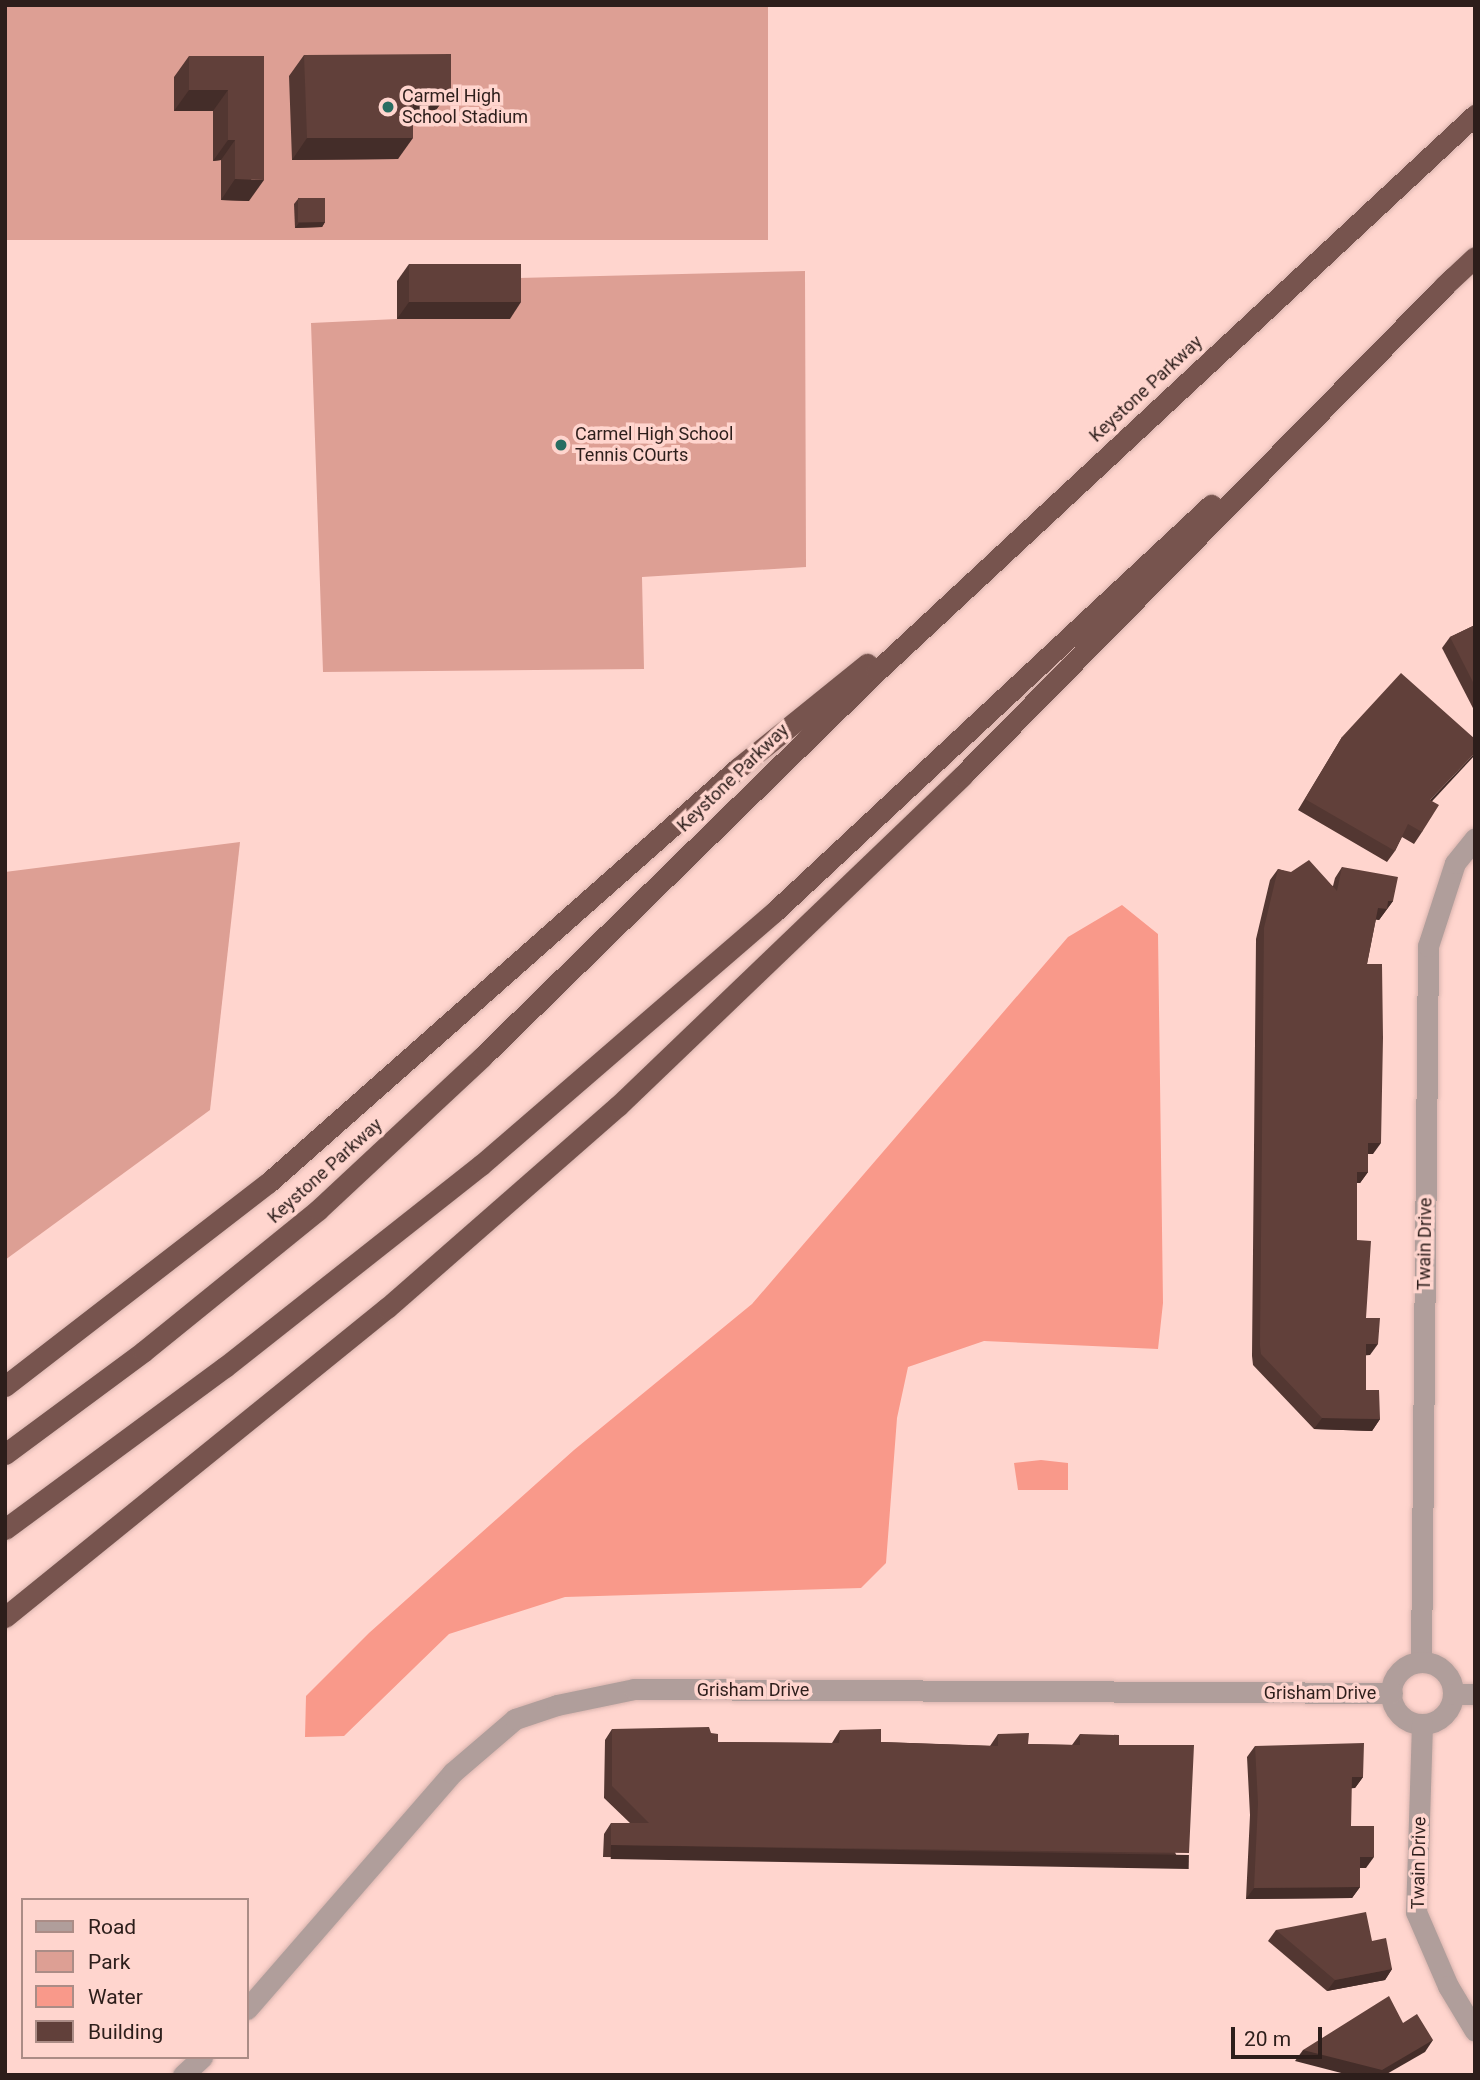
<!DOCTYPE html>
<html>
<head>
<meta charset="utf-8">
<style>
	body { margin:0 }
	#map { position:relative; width:1480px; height:2080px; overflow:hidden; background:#ffd5ce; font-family:Roboto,sans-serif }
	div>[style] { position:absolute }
	.green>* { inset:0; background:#dd9f94; transform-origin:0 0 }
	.water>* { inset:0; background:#f9998a }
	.roads { filter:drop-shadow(0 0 2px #d9b4ae) drop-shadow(0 0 2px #d9b4ae) }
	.street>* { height:21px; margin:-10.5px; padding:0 10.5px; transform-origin:10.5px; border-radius:10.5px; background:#b09e9b }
	.street>.ring { margin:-10.5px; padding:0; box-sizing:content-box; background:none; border:21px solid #b09e9b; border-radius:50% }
	.highway>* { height:21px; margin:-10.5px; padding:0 10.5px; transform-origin:10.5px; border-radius:10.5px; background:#77544e }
	.wall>* { inset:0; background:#533732 }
	.shaded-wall>* { inset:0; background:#442d29; transform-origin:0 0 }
	.building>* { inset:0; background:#61403a; transform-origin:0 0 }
	.dots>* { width:19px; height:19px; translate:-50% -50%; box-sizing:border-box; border:4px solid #ffd5ce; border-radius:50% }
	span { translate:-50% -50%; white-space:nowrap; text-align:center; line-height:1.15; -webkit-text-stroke:7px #ffd5ce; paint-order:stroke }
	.poi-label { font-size:18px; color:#2d1e1b }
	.left { translate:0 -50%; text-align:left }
	.street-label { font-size:18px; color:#2d1e1b }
	.frame { position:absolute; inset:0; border:7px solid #2d1e1b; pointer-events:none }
	.legend { position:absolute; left:21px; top:1898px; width:228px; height:161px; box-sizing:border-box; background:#ffd5ce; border:2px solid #ab8c86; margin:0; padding:9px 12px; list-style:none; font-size:21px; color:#2d1e1b }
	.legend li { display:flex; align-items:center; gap:14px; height:35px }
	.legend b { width:35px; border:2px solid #ab8c86 }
	.scale { position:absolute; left:1231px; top:2027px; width:91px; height:32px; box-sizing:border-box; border:4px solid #2d1e1b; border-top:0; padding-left:9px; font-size:21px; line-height:24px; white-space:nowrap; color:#2d1e1b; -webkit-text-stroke:5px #ffd5ce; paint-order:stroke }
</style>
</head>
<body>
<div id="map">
	<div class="green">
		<div style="left:5px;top:5px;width:763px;height:235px"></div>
		<div style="clip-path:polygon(805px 271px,806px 567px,642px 577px,644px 669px,323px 672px,311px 323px,397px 319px,397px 281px)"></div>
		<div style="clip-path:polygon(240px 842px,210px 1110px,5px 1260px,5px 872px)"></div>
	</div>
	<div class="water">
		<div style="clip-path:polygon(1122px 905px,1158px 934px,1163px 1303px,1158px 1349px,984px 1341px,908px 1367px,897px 1418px,886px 1563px,861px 1588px,565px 1597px,449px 1634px,344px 1736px,305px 1737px,306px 1696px,369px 1633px,574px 1450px,752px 1304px,1068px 937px)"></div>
		<div style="clip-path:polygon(1041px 1460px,1068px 1463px,1068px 1490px,1018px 1490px,1014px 1463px)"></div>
	</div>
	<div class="roads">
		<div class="street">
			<div style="left:1421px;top:1662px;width:716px;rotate:-89.44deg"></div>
			<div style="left:1428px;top:946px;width:87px;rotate:-72deg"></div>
			<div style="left:1455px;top:863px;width:32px;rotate:-51deg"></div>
			<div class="ring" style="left:1391px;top:1662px;width:41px;height:41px"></div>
			<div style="left:1453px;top:1694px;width:22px"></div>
			<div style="left:1422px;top:1724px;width:188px;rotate:91.8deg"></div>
			<div style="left:1416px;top:1912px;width:81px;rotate:66.6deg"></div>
			<div style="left:1448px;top:1986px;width:52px;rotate:59deg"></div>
			<div style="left:247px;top:2009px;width:313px;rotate:-49deg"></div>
			<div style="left:452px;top:1773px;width:83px;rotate:-40.6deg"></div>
			<div style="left:515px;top:1719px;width:44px;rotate:-18.4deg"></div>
			<div style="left:557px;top:1705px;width:79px;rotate:-11.7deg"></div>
			<div style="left:634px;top:1689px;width:758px;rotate:0.3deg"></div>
			<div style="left:183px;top:2075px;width:26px;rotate:-43deg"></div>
		</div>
		<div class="highway">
			<div style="left:1444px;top:286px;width:42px;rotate:-43.1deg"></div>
			<div style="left:5px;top:1386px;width:332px;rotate:-37.7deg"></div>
			<div style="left:268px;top:1183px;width:627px;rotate:-41.44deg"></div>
			<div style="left:738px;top:768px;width:166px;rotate:-38.9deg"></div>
			<div style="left:5px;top:1454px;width:173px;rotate:-36.5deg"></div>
			<div style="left:144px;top:1351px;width:224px;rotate:-39deg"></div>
			<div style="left:318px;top:1210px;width:224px;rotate:-43deg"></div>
			<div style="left:482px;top:1057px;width:552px;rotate:-44.34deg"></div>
			<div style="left:877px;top:671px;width:817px;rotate:-42.92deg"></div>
			<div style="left:5px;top:1529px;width:273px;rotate:-36.4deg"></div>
			<div style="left:225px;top:1367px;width:326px;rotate:-38.3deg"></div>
			<div style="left:481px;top:1165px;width:386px;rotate:-40.8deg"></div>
			<div style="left:773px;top:913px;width:599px;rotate:-42.97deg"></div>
			<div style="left:5px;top:1617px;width:491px;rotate:-39deg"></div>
			<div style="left:387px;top:1308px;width:307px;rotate:-41.2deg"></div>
			<div style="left:618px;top:1106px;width:477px;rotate:-43.8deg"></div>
			<div style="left:962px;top:776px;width:699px;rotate:-45.46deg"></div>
		</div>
	</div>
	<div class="wall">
		<div style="clip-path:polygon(304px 55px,451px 89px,436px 110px,413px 110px,398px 159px,292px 160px,289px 76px)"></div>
		<div style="clip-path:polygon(189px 56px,264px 56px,249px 201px,221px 200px,221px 160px,213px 161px,213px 111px,174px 111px,174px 77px)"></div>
		<div style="clip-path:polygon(298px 199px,325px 222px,322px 227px,295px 228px,294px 204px)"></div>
		<div style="clip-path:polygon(409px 264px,510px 319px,397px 319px,397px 281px)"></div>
		<div style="clip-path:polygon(1475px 625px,1475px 712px,1442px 648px,1450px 637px)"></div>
		<div style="clip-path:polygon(1342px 737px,1432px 801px,1422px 832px,1414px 844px,1402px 837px,1395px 851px,1387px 862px,1298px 810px)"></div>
		<div style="clip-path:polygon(1342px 867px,1393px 901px,1379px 920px,1376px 919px,1367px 964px,1373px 1154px,1368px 1154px,1368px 1172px,1360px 1183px,1357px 1183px,1357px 1240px,1370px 1355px,1366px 1355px,1366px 1390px,1380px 1419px,1372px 1431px,1314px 1429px,1253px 1365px,1252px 1356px,1256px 939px,1270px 880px,1278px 869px,1333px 886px,1335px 878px)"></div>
		<div style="clip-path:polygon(612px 1729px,718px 1742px,832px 1743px,840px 1730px,881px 1742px,990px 1746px,998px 1734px,1028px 1744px,1072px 1745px,1080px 1734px,1119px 1745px,1181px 1864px,603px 1857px,604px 1834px,611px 1823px,630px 1823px,604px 1798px,605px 1740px)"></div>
		<div style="clip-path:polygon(1255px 1746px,1363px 1777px,1355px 1788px,1351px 1788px,1351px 1826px,1366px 1868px,1360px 1868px,1360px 1887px,1352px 1898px,1246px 1899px,1250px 1815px,1247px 1757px)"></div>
		<div style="clip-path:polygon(1276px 1930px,1372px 1941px,1392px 1969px,1385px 1980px,1327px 1991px,1268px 1941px)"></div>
	</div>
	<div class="shaded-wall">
		<div style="clip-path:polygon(413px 89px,451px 89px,436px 110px,398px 111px)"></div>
		<div style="clip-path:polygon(189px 90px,228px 90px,213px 111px,174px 111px)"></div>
		<div style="clip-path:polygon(307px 138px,413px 138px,398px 159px,292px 160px)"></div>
		<div style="clip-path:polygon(228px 140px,235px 140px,221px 160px,213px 161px)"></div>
		<div style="clip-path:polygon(235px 179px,264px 180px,249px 201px,221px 200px)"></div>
		<div style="clip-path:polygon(325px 222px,322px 227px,295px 228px,299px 223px)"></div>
		<div style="clip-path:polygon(409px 302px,521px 302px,510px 319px,397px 319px)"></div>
		<div style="clip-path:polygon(1475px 753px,1475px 755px,1423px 811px,1430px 800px)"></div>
		<div style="clip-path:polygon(1388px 901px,1393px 901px,1379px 920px,1370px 919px,1378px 908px)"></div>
		<div style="clip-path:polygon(1368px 1143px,1381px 1143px,1373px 1154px,1360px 1154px)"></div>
		<div style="clip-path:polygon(1357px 1172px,1368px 1172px,1360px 1183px,1350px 1183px)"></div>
		<div style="clip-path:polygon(1366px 1344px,1378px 1344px,1370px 1355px,1358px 1356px)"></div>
		<div style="clip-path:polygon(1322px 1418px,1380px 1419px,1372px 1431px,1314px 1429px)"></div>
		<div style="clip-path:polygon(1352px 1777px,1363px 1777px,1355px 1788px,1344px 1789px)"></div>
		<div style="left:611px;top:1845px;width:578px;height:14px;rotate:1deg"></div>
		<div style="clip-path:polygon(1360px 1857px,1374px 1857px,1366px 1868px,1352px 1868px)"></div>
		<div style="clip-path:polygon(1360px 1887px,1352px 1898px,1246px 1899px,1254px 1888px)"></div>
		<div style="clip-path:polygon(1392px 1969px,1385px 1980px,1327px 1991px,1335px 1980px)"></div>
		<div style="clip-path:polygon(1433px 2040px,1425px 2052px,1385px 2075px,1349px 2075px,1295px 2061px,1303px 2050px)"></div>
	</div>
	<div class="building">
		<div style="clip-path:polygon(451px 54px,451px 89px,413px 89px,413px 138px,307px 138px,304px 55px)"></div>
		<div style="clip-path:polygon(189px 56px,264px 56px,264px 180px,235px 179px,235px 140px,228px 140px,228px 90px,189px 90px)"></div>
		<div style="left:325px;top:198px;width:24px;height:27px;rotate:90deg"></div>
		<div style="left:409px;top:264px;width:112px;height:38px"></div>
		<div style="clip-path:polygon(1475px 625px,1475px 686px,1450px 637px)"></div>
		<div style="clip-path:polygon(1401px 673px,1475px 739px,1475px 753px,1430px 800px,1439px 805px,1422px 832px,1408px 824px,1395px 851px,1305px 799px,1342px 737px)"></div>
		<div style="clip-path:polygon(1309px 860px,1337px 891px,1342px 867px,1398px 877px,1393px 901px,1388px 901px,1387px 909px,1378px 908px,1367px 964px,1382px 964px,1383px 1038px,1381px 1143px,1368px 1143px,1368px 1172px,1357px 1172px,1357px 1240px,1371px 1241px,1366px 1318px,1380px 1318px,1378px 1344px,1366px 1344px,1366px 1390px,1379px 1390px,1380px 1419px,1322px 1418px,1261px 1354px,1260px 1345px,1264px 928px,1278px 869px,1291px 872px)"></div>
		<div style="clip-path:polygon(709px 1727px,711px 1733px,718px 1734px,718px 1742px,839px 1743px,840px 1730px,881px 1729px,881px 1742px,998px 1746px,998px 1734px,1029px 1733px,1028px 1744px,1080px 1745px,1080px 1734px,1119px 1735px,1119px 1745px,1194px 1745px,1189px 1853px,611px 1845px,611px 1823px,649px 1823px,612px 1786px,612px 1729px)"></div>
		<div style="clip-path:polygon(1364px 1743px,1363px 1777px,1352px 1777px,1351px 1826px,1374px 1826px,1374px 1857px,1360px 1857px,1360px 1887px,1254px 1888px,1258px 1803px,1255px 1746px)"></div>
		<div style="clip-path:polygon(1366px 1912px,1372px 1941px,1386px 1938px,1392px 1969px,1335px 1980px,1276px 1930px)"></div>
		<div style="clip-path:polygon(1389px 1996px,1403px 2023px,1417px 2014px,1433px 2040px,1382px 2070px,1303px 2050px)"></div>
	</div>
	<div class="dots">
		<div style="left:388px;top:107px;background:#296e62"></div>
		<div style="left:561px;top:445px;background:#296e62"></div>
	</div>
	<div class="poi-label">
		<span class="left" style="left:402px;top:107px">Carmel High<br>School Stadium</span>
		<span class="left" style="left:575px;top:445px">Carmel High School<br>Tennis COurts</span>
	</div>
	<div class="street-label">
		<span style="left:1146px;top:389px;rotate:-43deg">Keystone Parkway</span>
		<span style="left:733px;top:778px;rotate:-44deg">Keystone Parkway</span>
		<span style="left:325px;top:1171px;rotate:-42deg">Keystone Parkway</span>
		<span style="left:1425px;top:1244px;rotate:-89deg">Twain Drive</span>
		<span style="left:753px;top:1690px">Grisham Drive</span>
		<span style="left:1320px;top:1693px">Grisham Drive</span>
		<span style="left:1419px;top:1863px;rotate:-89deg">Twain Drive</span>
	</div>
	<div class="frame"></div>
	<ul class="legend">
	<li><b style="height:9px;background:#b09e9b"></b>Road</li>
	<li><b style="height:19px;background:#dd9f94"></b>Park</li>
	<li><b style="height:19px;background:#f9998a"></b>Water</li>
	<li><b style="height:19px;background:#61403a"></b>Building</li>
	</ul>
	<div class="scale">20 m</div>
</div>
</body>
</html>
